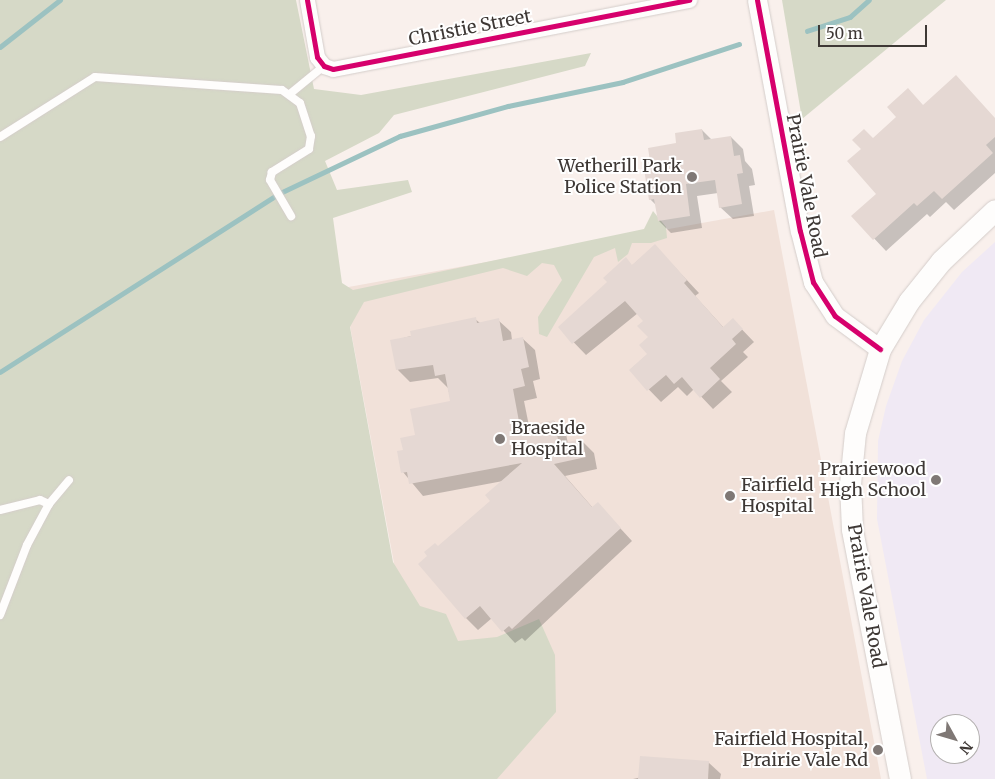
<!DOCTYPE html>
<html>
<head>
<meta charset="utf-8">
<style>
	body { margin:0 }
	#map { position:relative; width:995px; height:779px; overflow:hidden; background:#f9f0ec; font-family:Merriweather,serif }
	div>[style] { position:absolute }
	.built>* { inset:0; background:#f1e1d9 }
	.education>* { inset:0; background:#f0e9f4 }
	.green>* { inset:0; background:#d6d9c7 }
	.shadow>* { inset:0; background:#0003 }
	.stream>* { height:4.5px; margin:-2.25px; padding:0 2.25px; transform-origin:2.25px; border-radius:2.25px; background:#9cc2c1 }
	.building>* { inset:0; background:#e5d8d3 }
	.roads { filter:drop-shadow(0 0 1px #d4cdca) drop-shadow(0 0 1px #d4cdca) }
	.service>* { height:8px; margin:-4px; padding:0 4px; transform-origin:4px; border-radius:4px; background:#fefdfc }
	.minor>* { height:15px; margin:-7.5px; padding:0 7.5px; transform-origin:7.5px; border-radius:7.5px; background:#fefdfc }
	.tertiary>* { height:19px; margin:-9.5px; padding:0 9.5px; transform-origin:9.5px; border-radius:9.5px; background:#fefdfc }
	.secondary>* { height:21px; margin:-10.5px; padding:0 10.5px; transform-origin:10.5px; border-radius:10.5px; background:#fefdfc }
	.cycleway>* { height:5px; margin:-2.5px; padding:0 2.5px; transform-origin:2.5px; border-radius:2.5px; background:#d6006c }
	.dots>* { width:14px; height:14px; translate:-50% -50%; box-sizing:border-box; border:2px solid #fff; border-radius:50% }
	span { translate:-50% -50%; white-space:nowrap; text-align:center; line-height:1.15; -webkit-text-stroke:4px #fff; paint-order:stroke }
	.street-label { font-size:18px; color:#3e3835 }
	.poi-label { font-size:18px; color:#3e3835 }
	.right { translate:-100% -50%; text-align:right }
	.left { translate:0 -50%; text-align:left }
	.north { position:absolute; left:930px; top:714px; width:50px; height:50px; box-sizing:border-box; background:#fff; border:1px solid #b2afae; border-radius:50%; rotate:129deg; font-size:14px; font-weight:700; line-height:20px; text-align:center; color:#3e3835 }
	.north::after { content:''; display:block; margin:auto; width:18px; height:22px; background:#7f7875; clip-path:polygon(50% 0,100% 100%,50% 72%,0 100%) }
	.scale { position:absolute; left:818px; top:25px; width:109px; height:22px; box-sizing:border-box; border:2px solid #3e3835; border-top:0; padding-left:6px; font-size:15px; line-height:18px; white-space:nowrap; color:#3e3835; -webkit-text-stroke:4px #fff; paint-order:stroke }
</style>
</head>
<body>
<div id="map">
	<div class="built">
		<div style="clip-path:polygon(774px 210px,881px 779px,434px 779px,343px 288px)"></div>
	</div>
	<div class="education">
		<div style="clip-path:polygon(evenodd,995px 242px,995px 779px,927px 779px,877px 519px,878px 441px,886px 406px,902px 361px,924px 320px,962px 272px,995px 242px,940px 724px,970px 724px,970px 754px,940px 754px,940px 724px)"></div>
	</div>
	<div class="green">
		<div style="clip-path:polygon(0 0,296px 0,314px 89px,361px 95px,591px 53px,585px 66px,394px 115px,379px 133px,325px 161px,337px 190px,408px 180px,412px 192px,333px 218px,342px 283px,353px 290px,644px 229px,653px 211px,666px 227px,667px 238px,651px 243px,632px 243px,628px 254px,618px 262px,615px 248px,594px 257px,547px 337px,539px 334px,538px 317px,562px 280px,554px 265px,542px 263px,527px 276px,503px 268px,364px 302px,350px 327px,393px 562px,420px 606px,446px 614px,458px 641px,497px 637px,539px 619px,555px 655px,556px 712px,497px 779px,0 779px)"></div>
		<div style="clip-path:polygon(782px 0,946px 0,802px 119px)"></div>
	</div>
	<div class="shadow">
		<div style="clip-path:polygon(923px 106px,995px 119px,995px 173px,954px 210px,946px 202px,930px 217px,927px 214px,886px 251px,853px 216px,878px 194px,862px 150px)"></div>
		<div style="clip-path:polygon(702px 130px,712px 140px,731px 137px,743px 149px,745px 161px,752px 169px,755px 185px,749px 186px,754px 216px,733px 219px,720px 207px,718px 193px,697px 196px,702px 228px,671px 233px,659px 221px,657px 206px,650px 199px,653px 169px,677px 144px)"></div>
		<div style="clip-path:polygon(655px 246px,699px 293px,695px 296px,724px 328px,733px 320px,754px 342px,743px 352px,748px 357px,721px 381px,732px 392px,713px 409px,694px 389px,687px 396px,678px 387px,661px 402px,630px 370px,648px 354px,650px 338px,645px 321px,638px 313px,586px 355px,559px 327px)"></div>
		<div style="clip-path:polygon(475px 319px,480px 323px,498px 320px,511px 332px,512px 340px,522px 338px,535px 350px,540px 379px,533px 381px,537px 398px,524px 401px,529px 426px,554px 421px,566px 434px,568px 444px,582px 441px,594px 453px,597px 469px,565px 476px,593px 508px,598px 504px,632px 541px,525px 641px,522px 638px,515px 643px,492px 618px,478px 630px,466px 618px,438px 547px,491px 501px,503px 481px,423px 496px,403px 472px,404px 451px,451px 402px,448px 388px,438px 378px,410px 382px,398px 370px,392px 341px)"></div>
		<div style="clip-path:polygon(708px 762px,721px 774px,720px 779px,633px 779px)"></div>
	</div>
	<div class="stream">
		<div style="left:807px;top:31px;width:45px;rotate:-18deg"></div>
		<div style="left:850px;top:17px;width:25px;rotate:-42deg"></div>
		<div style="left:0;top:47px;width:76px;rotate:-38.1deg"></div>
		<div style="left:0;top:372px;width:330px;rotate:-32.6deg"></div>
		<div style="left:278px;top:194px;width:135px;rotate:-25.4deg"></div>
		<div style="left:400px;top:136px;width:112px;rotate:-15.5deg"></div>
		<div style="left:508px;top:106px;width:117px;rotate:-11.8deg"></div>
		<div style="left:623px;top:82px;width:122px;rotate:-18.1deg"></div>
	</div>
	<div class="building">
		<div style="clip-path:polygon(956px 75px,995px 118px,995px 137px,986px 145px,993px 153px,942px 199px,934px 191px,917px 206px,914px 203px,873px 240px,851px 216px,876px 194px,847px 161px,861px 149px,852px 140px,864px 129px,873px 138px,896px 117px,887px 107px,908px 88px,923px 105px)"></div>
		<div style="clip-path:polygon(702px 129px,704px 140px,731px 136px,734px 156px,740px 155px,743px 173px,737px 174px,742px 204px,719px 208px,715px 180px,686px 184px,690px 216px,658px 221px,654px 199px,649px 200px,644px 169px,651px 168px,648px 148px,676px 143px,675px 133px)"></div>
		<div style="clip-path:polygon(655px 244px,687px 280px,684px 283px,723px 327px,733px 318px,743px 329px,732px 339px,736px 344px,710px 368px,720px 379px,700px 398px,682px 377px,674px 384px,666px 375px,647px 391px,629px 370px,647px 354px,639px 345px,648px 337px,637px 326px,643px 321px,625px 301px,572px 344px,558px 327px,607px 282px,603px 278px,626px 257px,632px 265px)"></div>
		<div style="clip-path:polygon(476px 317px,477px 323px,499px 318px,503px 341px,523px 337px,529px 367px,521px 369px,525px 386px,513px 389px,520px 427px,554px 420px,559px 444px,582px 439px,586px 457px,554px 464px,592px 507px,598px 502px,621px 528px,512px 629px,509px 626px,502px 632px,480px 606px,465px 619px,418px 564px,427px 556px,424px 552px,435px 543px,438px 546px,490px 501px,485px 495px,522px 463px,409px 484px,407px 472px,401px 473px,397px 451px,403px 450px,400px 438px,415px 435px,410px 409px,450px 401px,445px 374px,435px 376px,433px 365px,396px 370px,390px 340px,411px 336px,410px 331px)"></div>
		<div style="clip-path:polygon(640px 756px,709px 761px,708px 779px,638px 779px)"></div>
	</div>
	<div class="roads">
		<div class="service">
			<div style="left:291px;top:93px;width:43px;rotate:-39.3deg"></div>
			<div style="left:0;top:137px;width:112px;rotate:-32.3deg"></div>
			<div style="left:95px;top:77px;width:187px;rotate:4deg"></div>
			<div style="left:282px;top:90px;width:22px;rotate:36deg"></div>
			<div style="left:300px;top:103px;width:35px;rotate:72deg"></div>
			<div style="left:311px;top:136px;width:13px;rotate:99deg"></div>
			<div style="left:309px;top:149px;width:44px;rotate:148.1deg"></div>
			<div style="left:272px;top:172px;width:8px;rotate:104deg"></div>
			<div style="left:270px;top:180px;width:42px;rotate:59.7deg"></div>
			<div style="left:0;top:510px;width:41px;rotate:-14deg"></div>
			<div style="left:40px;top:500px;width:10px;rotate:24deg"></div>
			<div style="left:0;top:615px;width:75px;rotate:-68.9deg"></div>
			<div style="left:27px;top:545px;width:47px;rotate:-61.8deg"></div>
			<div style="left:49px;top:504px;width:31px;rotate:-50deg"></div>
		</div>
		<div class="minor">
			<div style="left:307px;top:0;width:58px;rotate:80deg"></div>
			<div style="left:317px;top:57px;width:11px;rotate:52deg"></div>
			<div style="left:324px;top:66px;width:9px;rotate:18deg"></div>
			<div style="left:333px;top:69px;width:363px;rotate:-11deg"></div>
		</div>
		<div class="tertiary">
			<div style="left:757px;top:0;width:235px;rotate:79.5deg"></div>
			<div style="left:800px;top:231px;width:53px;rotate:75.7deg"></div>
			<div style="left:813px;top:282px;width:40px;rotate:57.1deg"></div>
			<div style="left:835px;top:316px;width:56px;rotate:36.3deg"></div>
		</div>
		<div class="secondary">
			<div style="left:900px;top:779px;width:255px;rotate:-100.9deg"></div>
			<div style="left:852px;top:529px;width:45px;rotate:-92.5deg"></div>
			<div style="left:850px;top:484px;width:51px;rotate:-84.4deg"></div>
			<div style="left:855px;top:433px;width:88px;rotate:-73.4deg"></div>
			<div style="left:880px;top:349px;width:56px;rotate:-58.9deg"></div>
			<div style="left:909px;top:301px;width:51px;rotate:-51.3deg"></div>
			<div style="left:941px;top:261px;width:74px;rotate:-43.4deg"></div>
		</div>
	</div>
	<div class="cycleway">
		<div style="left:307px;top:0;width:58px;rotate:80deg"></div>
		<div style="left:317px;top:57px;width:11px;rotate:52deg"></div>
		<div style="left:324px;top:66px;width:9px;rotate:18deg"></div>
		<div style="left:333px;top:69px;width:363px;rotate:-11deg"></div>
		<div style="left:757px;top:0;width:235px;rotate:79.5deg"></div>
		<div style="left:800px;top:231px;width:53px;rotate:75.7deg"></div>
		<div style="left:813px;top:282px;width:40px;rotate:57.1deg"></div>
		<div style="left:835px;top:316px;width:56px;rotate:36.3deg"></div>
	</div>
	<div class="dots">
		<div style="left:692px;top:177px;background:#7f7875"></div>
		<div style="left:500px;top:439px;background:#7f7875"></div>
		<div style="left:936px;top:480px;background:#7f7875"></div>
		<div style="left:730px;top:496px;background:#7f7875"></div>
		<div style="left:878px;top:750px;background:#7f7875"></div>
	</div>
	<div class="street-label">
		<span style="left:470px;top:28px;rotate:-11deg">Christie Street</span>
		<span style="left:806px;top:186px;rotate:79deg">Prairie Vale Road</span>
		<span style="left:866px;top:596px;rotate:80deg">Prairie Vale Road</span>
	</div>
	<div class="poi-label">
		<span class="right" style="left:682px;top:177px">Wetherill Park<br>Police Station</span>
		<span class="left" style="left:511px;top:439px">Braeside<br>Hospital</span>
		<span class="right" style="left:926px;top:480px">Prairiewood<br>High School</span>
		<span class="left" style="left:741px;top:496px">Fairfield<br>Hospital</span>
		<span class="right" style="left:868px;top:750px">Fairfield Hospital,<br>Prairie Vale Rd</span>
	</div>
	<div class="north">N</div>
	<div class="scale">50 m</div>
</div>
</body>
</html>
